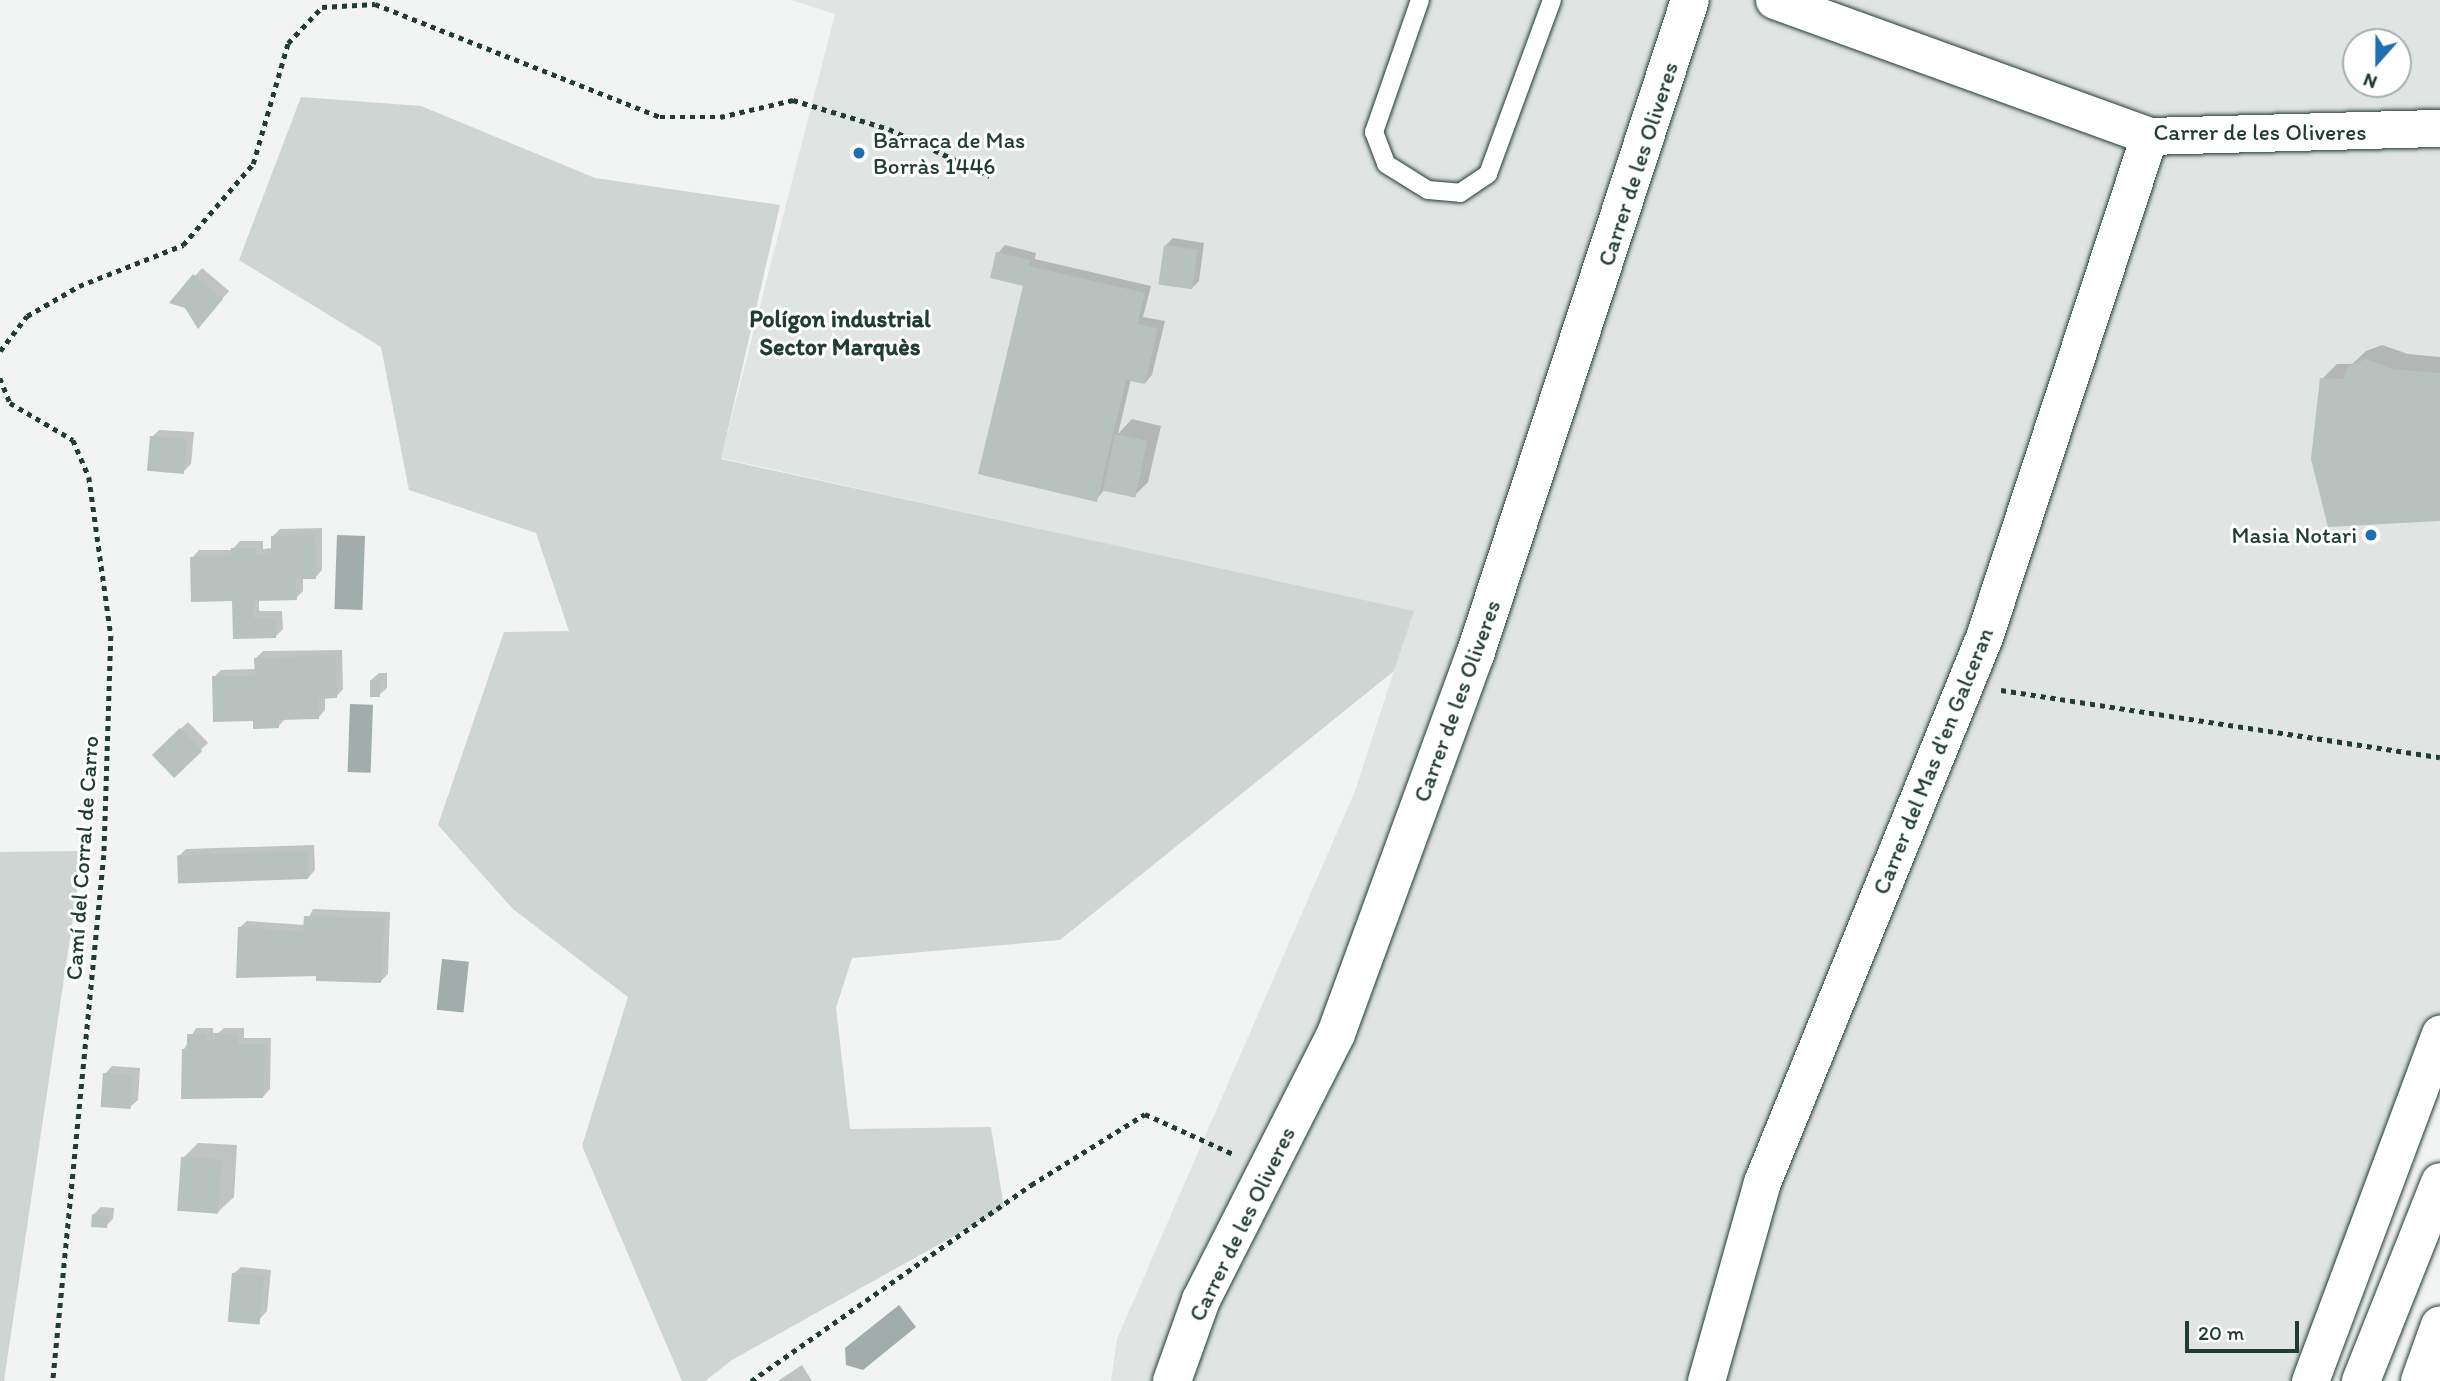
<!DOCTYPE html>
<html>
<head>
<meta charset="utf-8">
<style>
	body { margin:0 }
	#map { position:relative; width:2440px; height:1381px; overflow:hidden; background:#f2f3f3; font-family:Itim,sans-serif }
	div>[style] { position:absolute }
	.built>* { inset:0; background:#e0e4e3 }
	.green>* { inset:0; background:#ced5d3 }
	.water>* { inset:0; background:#a1adaa; transform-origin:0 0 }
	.shadow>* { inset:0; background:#0003; transform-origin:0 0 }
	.building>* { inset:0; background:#b7c1bd; transform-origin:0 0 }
	.path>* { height:4.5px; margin-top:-2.25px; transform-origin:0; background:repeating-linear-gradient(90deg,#1f3d34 0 5px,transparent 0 10px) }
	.roads { filter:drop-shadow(0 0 2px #1f3d34) drop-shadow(0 0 2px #1f3d34) }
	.lane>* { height:18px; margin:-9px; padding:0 9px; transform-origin:9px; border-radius:9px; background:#fff }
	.street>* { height:37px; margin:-18.5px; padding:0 18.5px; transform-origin:18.5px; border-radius:18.5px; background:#fff }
	.secondary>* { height:38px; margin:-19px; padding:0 19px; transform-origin:19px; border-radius:19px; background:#fff }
	.highway>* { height:38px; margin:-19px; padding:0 19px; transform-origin:19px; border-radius:19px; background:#fff }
	.dots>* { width:19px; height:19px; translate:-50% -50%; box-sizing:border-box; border:4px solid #fff; border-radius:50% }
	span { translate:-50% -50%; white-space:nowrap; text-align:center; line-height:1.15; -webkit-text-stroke:6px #fff; paint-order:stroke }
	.street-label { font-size:23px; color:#1f3d34 }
	.poi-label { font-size:23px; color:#1f3d34 }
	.left { translate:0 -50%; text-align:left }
	.right { translate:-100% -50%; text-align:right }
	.neighbourhood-label { font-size:24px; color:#1f3d34; font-weight:700 }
	.north { position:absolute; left:2342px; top:28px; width:70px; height:70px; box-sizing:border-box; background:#fff; border:2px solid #a5b1ae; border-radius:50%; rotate:201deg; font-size:19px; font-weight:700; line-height:28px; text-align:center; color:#1f3d34 }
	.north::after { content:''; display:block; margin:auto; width:24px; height:32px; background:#1f6fb2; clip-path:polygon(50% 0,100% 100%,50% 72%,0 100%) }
	.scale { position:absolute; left:2185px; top:1321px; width:114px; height:32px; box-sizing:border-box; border:4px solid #1f3d34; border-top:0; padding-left:9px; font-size:21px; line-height:24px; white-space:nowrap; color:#1f3d34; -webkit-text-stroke:5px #fff; paint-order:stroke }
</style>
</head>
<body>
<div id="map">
	<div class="built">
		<div style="clip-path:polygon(evenodd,791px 0,2440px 0,2440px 1070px,2316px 1381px,1111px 1381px,1117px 1339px,1355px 791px,1413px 612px,721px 458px,835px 14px,791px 0,2356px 42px,2398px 42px,2398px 84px,2356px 84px,2356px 42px)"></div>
	</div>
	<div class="green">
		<div style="clip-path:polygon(301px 97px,421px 106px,595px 178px,780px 205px,721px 459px,1414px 611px,1394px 671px,1060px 940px,852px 958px,836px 1008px,850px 1129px,991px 1127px,1004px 1208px,732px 1360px,705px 1381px,682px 1381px,582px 1146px,628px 997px,513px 909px,438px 825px,504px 632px,569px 631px,536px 533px,409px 490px,381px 347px,239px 260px)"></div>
		<div style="clip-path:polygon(83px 851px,4px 1381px,0 1381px,0 852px)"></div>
	</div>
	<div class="water">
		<div style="left:337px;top:535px;width:28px;height:74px;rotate:2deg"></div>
		<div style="left:350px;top:704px;width:23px;height:68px;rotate:2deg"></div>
		<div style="left:442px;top:959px;width:27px;height:51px;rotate:6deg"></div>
		<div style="clip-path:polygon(899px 1305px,916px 1327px,863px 1370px,846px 1365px,845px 1348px)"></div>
	</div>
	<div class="shadow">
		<div style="clip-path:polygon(1173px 238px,1204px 243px,1199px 281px,1192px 288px,1166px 245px)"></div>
		<div style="clip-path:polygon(1005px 245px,1036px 253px,1035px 259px,1151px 286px,1143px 317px,1165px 321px,1152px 375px,1145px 383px,1131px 379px,1118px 434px,1132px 419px,1161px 426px,1148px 482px,1133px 497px,1104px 490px,1096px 500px,1025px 285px,998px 253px)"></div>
		<div style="clip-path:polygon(202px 268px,229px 291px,205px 319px,195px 276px)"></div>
		<div style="clip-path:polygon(2382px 345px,2408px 354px,2440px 357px,2440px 519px,2322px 379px,2337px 364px,2352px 364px,2366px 351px)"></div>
		<div style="clip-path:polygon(159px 430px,194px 432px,191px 464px,184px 471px,152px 437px)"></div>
		<div style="clip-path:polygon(322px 528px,322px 570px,315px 578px,303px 578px,303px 591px,296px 598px,259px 599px,259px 611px,282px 611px,283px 629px,276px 636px,235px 637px,234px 599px,192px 558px,199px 550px,232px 550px,240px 541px,263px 541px,263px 549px,273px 548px,273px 536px,280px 529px)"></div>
		<div style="clip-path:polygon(342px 650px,343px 689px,336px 697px,325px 697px,325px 710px,318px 718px,285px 719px,278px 727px,254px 719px,214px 677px,221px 670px,256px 669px,256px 658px,263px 651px)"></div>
		<div style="clip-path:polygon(379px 673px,387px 673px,387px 688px,379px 695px,371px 680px)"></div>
		<div style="left:188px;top:722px;width:29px;height:47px;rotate:46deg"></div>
		<div style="clip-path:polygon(314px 845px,315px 870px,308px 878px,179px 856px,186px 849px)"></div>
		<div style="clip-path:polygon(313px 909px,390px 912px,388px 974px,380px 982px,318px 974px,239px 928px,247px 921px,305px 925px)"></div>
		<div style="clip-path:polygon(196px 1028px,213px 1028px,213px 1033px,218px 1033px,224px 1028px,244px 1028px,244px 1038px,271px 1038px,270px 1089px,263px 1097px,184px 1049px)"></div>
		<div style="clip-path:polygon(112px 1066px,140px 1068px,138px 1100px,130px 1107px,105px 1074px)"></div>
		<div style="clip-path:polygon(198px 1143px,237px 1145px,234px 1197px,218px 1212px,183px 1158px)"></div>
		<div style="clip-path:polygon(101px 1207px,114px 1208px,113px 1219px,106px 1226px,94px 1214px)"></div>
		<div style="clip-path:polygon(241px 1267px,271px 1270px,267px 1311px,256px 1323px,233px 1274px)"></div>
		<div style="clip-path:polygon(802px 1365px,812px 1381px,778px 1381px)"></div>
	</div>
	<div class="building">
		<div style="left:1164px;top:245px;width:34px;height:40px;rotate:8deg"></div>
		<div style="clip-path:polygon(996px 252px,1030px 260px,1029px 266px,1145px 293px,1137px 324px,1158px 328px,1145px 384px,1126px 380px,1097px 502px,978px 474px,1023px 286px,990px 278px)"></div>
		<div style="clip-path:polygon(193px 274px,223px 299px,198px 329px,185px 308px,169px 303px)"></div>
		<div style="clip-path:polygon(2366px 359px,2392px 369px,2440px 373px,2440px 521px,2328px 527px,2311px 459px,2320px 378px,2343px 379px,2348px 366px)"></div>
		<div style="left:1115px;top:434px;width:33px;height:58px;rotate:12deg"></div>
		<div style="left:150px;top:436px;width:37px;height:35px;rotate:5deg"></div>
		<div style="clip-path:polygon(315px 535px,316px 579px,296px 579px,297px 600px,253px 601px,253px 618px,276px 618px,276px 638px,233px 639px,232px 601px,191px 602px,190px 557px,231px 556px,231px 548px,256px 548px,256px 555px,271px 555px,271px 536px)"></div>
		<div style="clip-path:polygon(336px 656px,337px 698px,318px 699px,319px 719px,279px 720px,279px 728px,253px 729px,253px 721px,213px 722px,212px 676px,255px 676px,254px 658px)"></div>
		<div style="left:370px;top:680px;width:10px;height:17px"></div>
		<div style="left:180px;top:728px;width:32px;height:39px;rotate:46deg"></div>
		<div style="left:307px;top:851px;width:28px;height:130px;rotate:88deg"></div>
		<div style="clip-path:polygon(304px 916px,384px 919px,381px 983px,316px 981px,316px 976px,236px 978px,238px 927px,303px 932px)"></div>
		<div style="clip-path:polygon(187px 1034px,207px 1034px,207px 1040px,215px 1040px,215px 1034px,238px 1035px,238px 1044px,265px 1044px,263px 1098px,181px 1099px,182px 1049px,187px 1049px)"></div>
		<div style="left:103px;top:1073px;width:30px;height:34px;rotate:4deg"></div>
		<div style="left:181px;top:1157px;width:41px;height:54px;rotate:4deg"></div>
		<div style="left:92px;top:1214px;width:16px;height:13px;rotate:4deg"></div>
		<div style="left:232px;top:1273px;width:32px;height:49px;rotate:5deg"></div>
	</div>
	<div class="path">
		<div style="left:0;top:351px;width:44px;rotate:-52.4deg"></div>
		<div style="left:27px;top:316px;width:60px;rotate:-30deg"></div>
		<div style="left:79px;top:286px;width:112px;rotate:-21.5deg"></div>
		<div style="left:183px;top:245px;width:107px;rotate:-49.2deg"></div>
		<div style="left:253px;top:164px;width:126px;rotate:-73.9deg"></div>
		<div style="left:288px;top:43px;width:50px;rotate:-46.6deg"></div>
		<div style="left:322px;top:7px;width:53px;rotate:-3.2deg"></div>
		<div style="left:375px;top:4px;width:307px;rotate:21.6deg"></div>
		<div style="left:660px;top:117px;width:60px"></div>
		<div style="left:720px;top:117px;width:75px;rotate:-13.1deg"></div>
		<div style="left:793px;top:100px;width:100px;rotate:16.8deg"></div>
		<div style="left:889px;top:129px;width:111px;rotate:25deg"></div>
		<div style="left:0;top:378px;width:27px;rotate:68deg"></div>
		<div style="left:10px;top:403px;width:73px;rotate:30.4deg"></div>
		<div style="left:73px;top:440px;width:40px;rotate:66.6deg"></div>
		<div style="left:89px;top:477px;width:161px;rotate:82.1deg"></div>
		<div style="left:111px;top:636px;width:219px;rotate:91.8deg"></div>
		<div style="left:104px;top:855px;width:528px;rotate:95.54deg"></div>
		<div style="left:2001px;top:690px;width:444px;rotate:8.7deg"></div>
		<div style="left:751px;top:1381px;width:342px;rotate:-35deg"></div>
		<div style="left:1031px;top:1185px;width:134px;rotate:-31.9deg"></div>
		<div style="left:1145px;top:1114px;width:97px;rotate:24.4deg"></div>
	</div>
	<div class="roads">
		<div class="lane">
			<div style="left:1420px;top:0;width:140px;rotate:109.2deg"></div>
			<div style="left:1374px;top:132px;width:34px;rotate:69deg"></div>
			<div style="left:1386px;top:164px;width:49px;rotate:31.8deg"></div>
			<div style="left:1428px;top:190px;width:32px;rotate:5deg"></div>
			<div style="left:1460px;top:193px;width:34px;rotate:-34deg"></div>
			<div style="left:1488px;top:174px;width:185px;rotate:-69.8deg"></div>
		</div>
		<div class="street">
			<div style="left:1774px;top:0;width:399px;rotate:19.9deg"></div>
			<div style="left:2149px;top:136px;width:291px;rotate:-1.6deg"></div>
			<div style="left:1706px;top:1381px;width:207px;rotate:-74.3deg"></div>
			<div style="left:1762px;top:1182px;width:588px;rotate:-67.84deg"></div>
			<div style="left:1984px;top:637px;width:527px;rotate:-71.77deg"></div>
			<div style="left:2310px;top:1381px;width:371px;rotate:-69.5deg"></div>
		</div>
		<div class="secondary">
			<div style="left:1172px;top:1381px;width:86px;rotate:-70.3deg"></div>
			<div style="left:1201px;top:1300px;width:298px;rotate:-63.1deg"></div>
			<div style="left:1336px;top:1034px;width:404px;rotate:-69.9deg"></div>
			<div style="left:1475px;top:655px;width:689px;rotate:-71.83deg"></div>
		</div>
		<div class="highway">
			<div style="left:2361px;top:1381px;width:214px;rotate:-68.3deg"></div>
			<div style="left:2420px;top:1381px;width:59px;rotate:-70.3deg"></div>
		</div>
	</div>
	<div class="dots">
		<div style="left:859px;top:153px;background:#1f6fb2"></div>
		<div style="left:2371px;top:535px;background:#1f6fb2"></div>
	</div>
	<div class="street-label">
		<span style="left:2260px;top:132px">Carrer de les Oliveres</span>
		<span style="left:1638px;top:164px;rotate:-72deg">Carrer de les Oliveres</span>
		<span style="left:1457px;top:701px;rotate:-70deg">Carrer de les Oliveres</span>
		<span style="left:1933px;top:761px;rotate:-68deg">Carrer del Mas d'en Galceran</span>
		<span style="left:82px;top:858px;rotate:-86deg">Camí del Corral de Carro</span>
		<span style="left:1242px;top:1224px;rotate:-64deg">Carrer de les Oliveres</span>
	</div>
	<div class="poi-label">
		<span class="left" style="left:873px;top:153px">Barraca de Mas<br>Borràs 1446</span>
		<span class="right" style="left:2357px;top:535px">Masia Notari</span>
	</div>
	<div class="neighbourhood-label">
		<span style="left:840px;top:333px">Polígon industrial<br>Sector Marquès</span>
	</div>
	<div class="north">N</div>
	<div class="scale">20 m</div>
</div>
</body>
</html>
